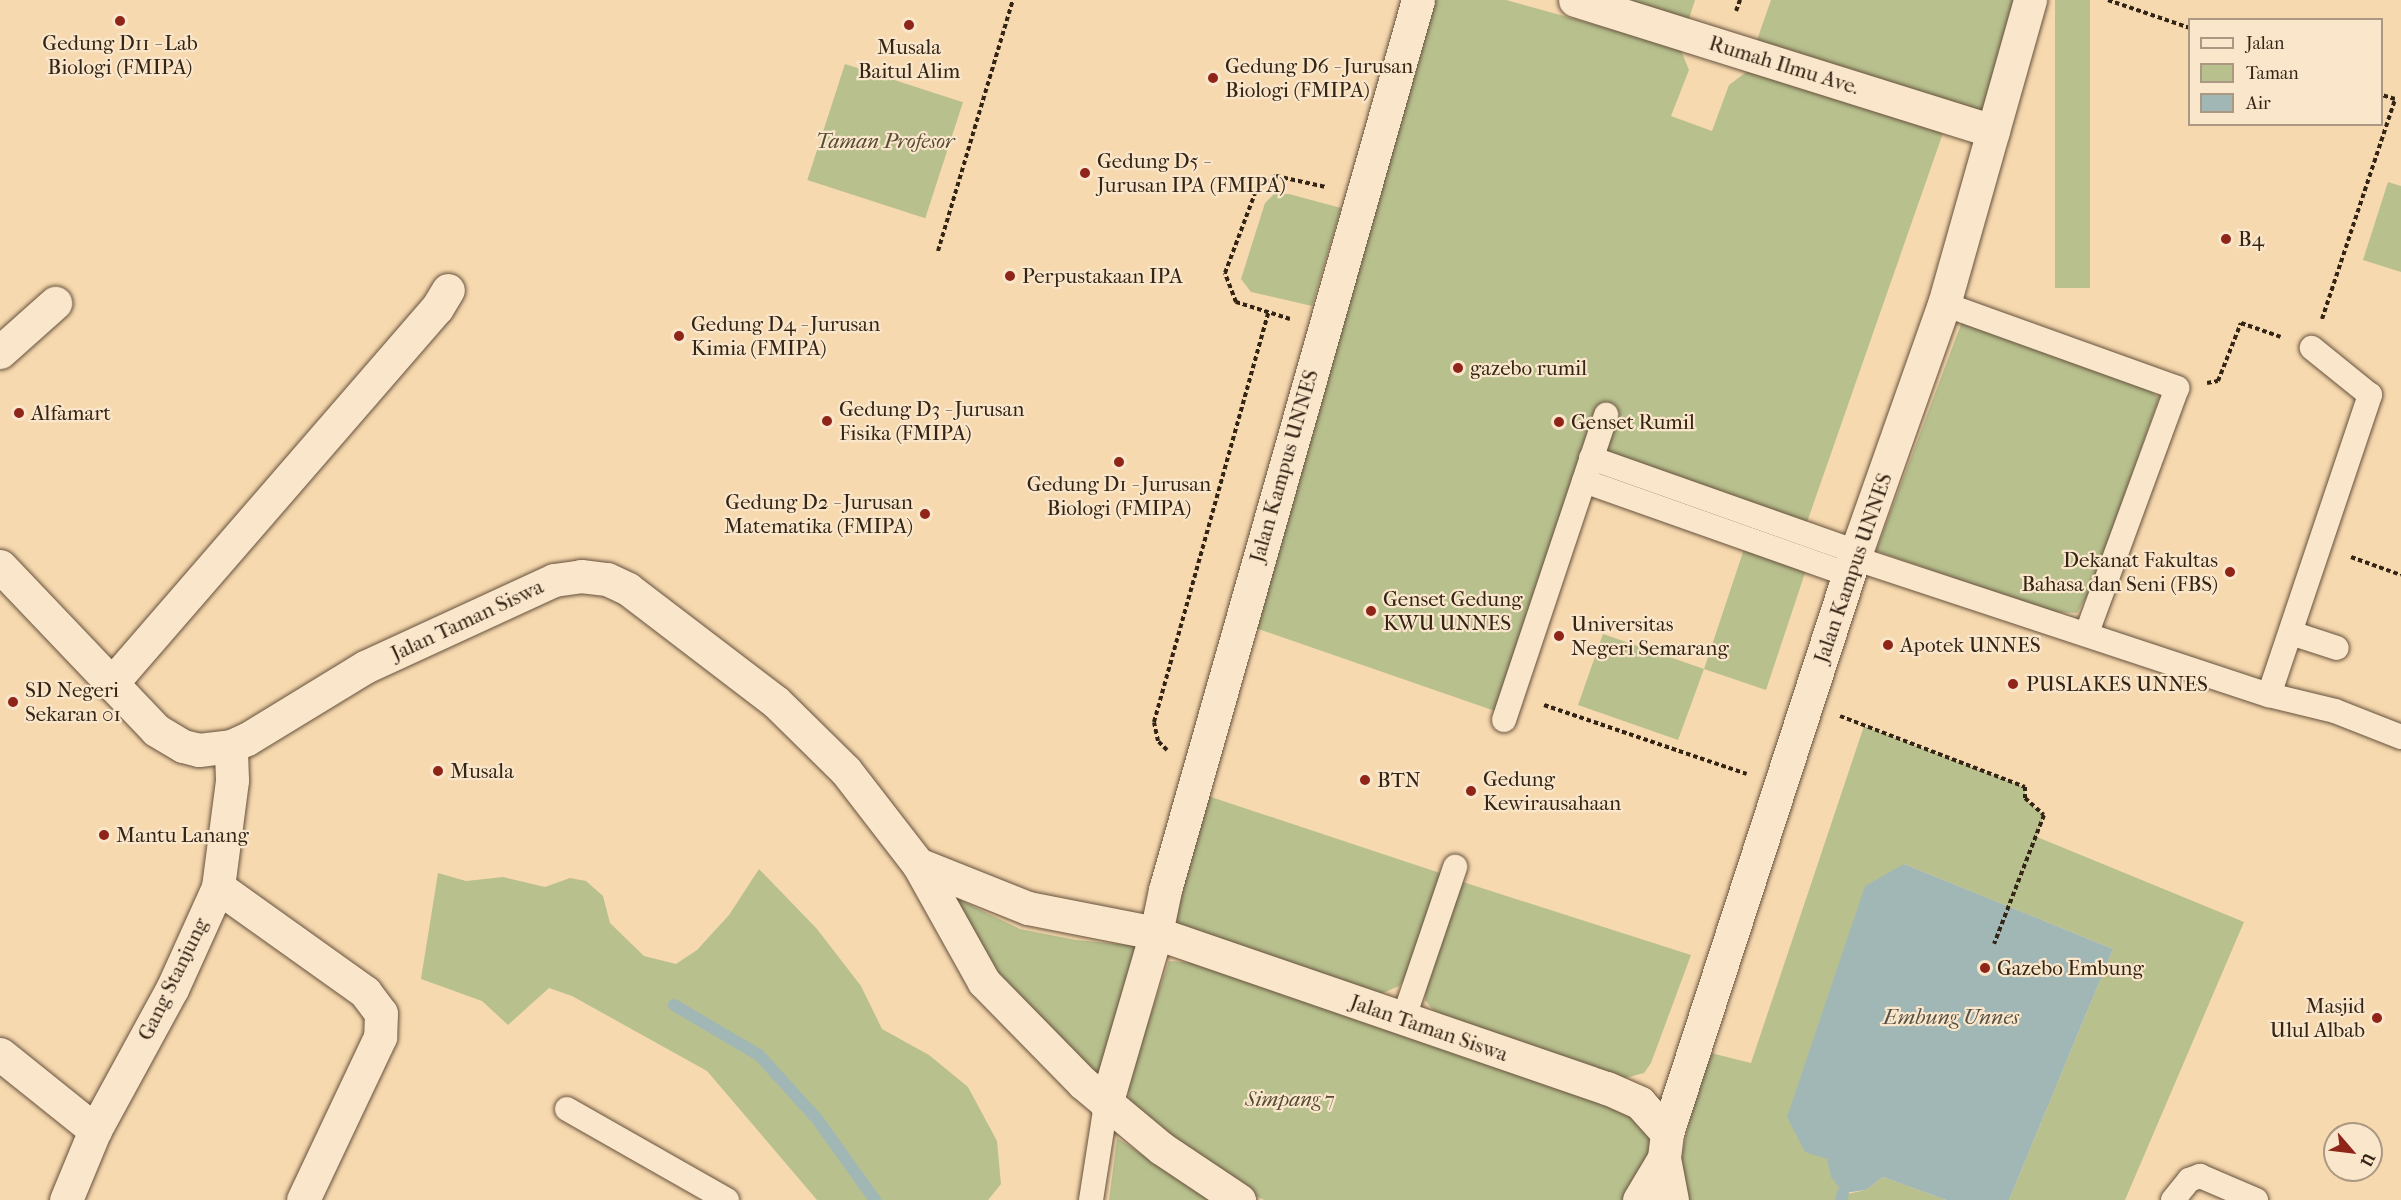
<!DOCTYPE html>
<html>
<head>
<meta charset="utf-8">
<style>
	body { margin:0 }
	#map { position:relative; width:2401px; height:1200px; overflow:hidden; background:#f7d9af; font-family:"IM FELL French Canon",serif }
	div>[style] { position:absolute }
	.green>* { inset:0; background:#b8c08e; transform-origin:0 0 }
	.water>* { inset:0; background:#a1b7b6 }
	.stream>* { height:12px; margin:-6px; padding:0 6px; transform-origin:6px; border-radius:6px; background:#a1b7b6 }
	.path>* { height:4px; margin-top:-2px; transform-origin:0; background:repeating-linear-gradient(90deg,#342415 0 4.5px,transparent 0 7.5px) }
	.roads { filter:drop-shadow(0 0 2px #65513c) drop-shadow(0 0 2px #65513c) }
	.service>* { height:24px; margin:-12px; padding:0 12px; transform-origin:12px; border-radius:12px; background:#fae6cb }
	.minor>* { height:33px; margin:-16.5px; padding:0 16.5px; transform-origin:16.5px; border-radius:16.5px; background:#fae6cb }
	.secondary>* { height:33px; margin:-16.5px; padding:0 16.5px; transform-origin:16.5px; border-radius:16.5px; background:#fae6cb }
	.dots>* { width:16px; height:16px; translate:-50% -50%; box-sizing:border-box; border:3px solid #fae6cb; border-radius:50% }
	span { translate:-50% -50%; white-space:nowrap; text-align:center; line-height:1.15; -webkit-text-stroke:4.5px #fae6cb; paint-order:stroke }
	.poi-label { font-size:21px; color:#342415 }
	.left { translate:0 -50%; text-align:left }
	.right { translate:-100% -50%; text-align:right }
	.street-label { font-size:21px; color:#342415 }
	.park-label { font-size:21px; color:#554b33; font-style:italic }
	.water-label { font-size:22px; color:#555045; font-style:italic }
	.legend { position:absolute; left:2188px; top:18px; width:195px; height:108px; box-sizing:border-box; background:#fae6cb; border:2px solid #ab9882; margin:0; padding:8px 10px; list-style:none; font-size:18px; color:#342415 }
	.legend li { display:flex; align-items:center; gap:12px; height:30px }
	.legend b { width:30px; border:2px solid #ab9882 }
	.north { position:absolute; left:2323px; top:1122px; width:60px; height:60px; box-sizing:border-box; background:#fae6cb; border:2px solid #ab9882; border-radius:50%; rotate:118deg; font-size:16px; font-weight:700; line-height:24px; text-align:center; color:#342415 }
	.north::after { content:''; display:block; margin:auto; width:21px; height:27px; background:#8f2418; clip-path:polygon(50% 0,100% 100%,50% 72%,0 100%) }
</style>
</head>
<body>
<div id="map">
	<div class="green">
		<div style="clip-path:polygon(1429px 0,1506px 0,1680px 48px,1689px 70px,1671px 116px,1712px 131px,1729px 85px,1749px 70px,1943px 133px,1806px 525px,1582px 450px,1495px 711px,1250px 626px)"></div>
		<div style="clip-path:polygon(1617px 0,1695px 0,1688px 22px)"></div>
		<div style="clip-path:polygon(1771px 0,2015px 0,1982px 113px,1757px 40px)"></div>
		<div style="left:2055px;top:0;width:35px;height:288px"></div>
		<div style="left:845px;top:64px;width:124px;height:122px;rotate:18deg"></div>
		<div style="clip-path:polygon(2388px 182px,2401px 186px,2401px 272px,2363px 260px)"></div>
		<div style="clip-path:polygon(1274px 194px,1289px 194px,1341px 208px,1312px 306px,1251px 292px,1241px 279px,1265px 203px)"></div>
		<div style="clip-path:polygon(1963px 319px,2141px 383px,2159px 398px,2091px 589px,2077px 613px,2054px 612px,1876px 551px)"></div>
		<div style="clip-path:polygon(1744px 549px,1806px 570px,1766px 690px,1704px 669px,1678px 740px,1578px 705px,1603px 634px,1704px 669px)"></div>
		<div style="clip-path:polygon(1864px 726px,2025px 787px,2025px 799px,2044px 815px,2037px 837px,2244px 922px,2125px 1200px,2009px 1200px,2113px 949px,1904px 864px,1827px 1159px,1842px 1195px,1866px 1190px,1883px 1177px,1946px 1200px,1688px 1200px,1680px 1162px,1697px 1088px,1711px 1053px,1751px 1063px)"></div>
		<div style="clip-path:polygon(1205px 795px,1443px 874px,1408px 975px,1399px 986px,1374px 997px,1182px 929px,1175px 917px)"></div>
		<div style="clip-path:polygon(759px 869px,817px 929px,861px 986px,882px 1029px,929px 1055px,968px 1087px,997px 1141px,1001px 1184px,988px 1200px,817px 1200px,707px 1071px,572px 996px,549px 988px,508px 1025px,482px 1001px,421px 979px,438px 873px,466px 881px,503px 877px,545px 887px,570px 878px,586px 881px,603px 896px,610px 923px,644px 956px,676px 964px,697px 950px,729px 915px)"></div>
		<div style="clip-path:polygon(1463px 882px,1691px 955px,1651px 1063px,1644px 1073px,1625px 1078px,1444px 1017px,1432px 1009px,1425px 1000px,1426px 986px)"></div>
		<div style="clip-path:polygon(943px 892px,1020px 929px,1076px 940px,1140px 946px,1100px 1080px,996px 979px)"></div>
		<div style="clip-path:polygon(1169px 961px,1196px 963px,1632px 1110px,1654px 1136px,1651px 1153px,1623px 1200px,1264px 1200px,1244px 1191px,1130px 1104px,1127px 1083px)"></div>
		<div style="clip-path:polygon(1117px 1138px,1211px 1200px,1109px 1200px)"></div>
	</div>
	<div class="water">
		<div style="clip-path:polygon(1904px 864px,2113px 949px,2009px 1200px,1946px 1200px,1883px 1177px,1866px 1190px,1843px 1193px,1831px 1177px,1827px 1159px,1805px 1152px,1787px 1117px,1865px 886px)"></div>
	</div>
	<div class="stream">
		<div style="left:674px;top:1005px;width:99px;rotate:30.5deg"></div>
		<div style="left:759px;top:1055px;width:86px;rotate:47.8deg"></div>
		<div style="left:817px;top:1119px;width:100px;rotate:54.4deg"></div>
		<div style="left:1841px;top:1200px;width:7px;rotate:-74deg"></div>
	</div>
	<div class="path">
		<div style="left:2108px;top:0;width:87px;rotate:18.9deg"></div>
		<div style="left:1736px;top:11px;width:12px;rotate:-70deg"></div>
		<div style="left:938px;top:251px;width:262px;rotate:-73.4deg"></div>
		<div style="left:1290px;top:319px;width:57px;rotate:-162.5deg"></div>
		<div style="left:1236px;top:302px;width:31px;rotate:-111deg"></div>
		<div style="left:1225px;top:273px;width:94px;rotate:-69.4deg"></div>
		<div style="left:1258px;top:185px;width:20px;rotate:-27deg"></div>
		<div style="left:1276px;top:176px;width:51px;rotate:12.4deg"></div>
		<div style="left:2322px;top:319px;width:232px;rotate:-71.6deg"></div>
		<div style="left:2395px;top:99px;width:14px;rotate:-163deg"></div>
		<div style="left:2207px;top:383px;width:11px;rotate:-10deg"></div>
		<div style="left:2218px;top:381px;width:62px;rotate:-68.4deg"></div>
		<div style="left:2241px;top:323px;width:42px;rotate:19.3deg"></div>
		<div style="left:2351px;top:557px;width:53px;rotate:19.8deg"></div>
		<div style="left:1544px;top:705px;width:214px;rotate:18.8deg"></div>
		<div style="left:1840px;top:716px;width:198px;rotate:21deg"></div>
		<div style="left:2025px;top:787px;width:11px;rotate:90deg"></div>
		<div style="left:2025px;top:798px;width:25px;rotate:42deg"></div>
		<div style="left:2044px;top:815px;width:138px;rotate:111.2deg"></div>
		<div style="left:1167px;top:750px;width:13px;rotate:-135deg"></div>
		<div style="left:1158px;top:741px;width:19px;rotate:-102deg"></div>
		<div style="left:1154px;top:722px;width:425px;rotate:-74.4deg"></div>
	</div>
	<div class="roads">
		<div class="service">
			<div style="left:1944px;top:304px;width:248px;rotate:19.8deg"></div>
			<div style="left:2177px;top:388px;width:261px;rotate:110.2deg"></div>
			<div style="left:1591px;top:458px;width:282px;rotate:19.5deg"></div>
			<div style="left:1584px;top:481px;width:281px;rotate:19.5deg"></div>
			<div style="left:1854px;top:558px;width:437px;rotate:18.3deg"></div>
			<div style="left:2269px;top:695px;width:68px;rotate:13.6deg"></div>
			<div style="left:2335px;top:711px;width:71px;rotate:21.5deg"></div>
			<div style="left:2291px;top:633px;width:48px;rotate:18.1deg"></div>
			<div style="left:2269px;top:695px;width:317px;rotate:-71.4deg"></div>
			<div style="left:2370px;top:395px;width:75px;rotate:-141deg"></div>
			<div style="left:1504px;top:720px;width:322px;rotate:-71.5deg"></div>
			<div style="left:1403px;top:1020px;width:162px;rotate:-71.2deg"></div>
			<div style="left:567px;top:1109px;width:184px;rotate:29.6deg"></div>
			<div style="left:1091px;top:1200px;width:97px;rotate:-81.1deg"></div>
			<div style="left:2173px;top:1200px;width:26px;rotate:-51deg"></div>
			<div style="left:2189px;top:1180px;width:12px;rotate:-20deg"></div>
			<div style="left:2200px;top:1176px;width:61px;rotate:23.2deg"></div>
		</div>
		<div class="minor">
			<div style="left:1575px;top:0;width:438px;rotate:17.4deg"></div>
			<div style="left:0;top:352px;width:74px;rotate:-41.7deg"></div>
			<div style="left:111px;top:684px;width:498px;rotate:-49.1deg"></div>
			<div style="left:437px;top:308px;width:21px;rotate:-59deg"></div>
			<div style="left:218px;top:887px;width:181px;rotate:35.5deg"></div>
			<div style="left:365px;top:992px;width:26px;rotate:53deg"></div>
			<div style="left:381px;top:1013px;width:24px;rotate:92deg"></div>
			<div style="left:380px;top:1037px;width:180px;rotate:115.3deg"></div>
			<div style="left:1156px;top:933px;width:44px;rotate:-78.2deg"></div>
			<div style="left:1165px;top:890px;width:925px;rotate:-74.13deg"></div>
			<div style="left:0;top:1054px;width:122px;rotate:38.7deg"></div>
			<div style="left:1667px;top:1133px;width:605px;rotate:-71.98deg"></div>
			<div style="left:1854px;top:558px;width:269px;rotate:-70.5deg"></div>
			<div style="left:1944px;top:304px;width:316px;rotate:-74.2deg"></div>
			<div style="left:66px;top:1200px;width:76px;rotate:-67.5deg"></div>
			<div style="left:95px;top:1130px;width:161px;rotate:-61.4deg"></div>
			<div style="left:172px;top:989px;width:112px;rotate:-65.7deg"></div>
			<div style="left:218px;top:887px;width:108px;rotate:-82.5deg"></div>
			<div style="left:232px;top:780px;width:34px;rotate:-92deg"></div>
		</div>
		<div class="secondary">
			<div style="left:0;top:566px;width:226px;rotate:46.4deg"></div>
			<div style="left:156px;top:730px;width:31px;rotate:31deg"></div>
			<div style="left:183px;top:746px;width:16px;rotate:14deg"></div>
			<div style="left:199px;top:750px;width:32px;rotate:-7deg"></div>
			<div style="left:231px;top:746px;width:17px;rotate:-24deg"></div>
			<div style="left:247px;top:739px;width:138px;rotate:-31.4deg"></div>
			<div style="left:365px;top:667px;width:208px;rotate:-24.7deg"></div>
			<div style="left:554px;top:580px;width:27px;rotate:-8deg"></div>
			<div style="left:581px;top:576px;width:26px;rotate:7deg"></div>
			<div style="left:607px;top:579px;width:23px;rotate:25deg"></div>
			<div style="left:628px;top:589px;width:186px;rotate:37.4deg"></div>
			<div style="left:776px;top:702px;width:98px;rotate:44.6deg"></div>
			<div style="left:846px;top:771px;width:118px;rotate:52.3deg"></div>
			<div style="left:918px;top:864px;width:135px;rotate:60.8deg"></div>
			<div style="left:984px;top:982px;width:141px;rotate:45.6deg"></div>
			<div style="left:1083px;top:1083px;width:102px;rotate:39.8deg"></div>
			<div style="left:1161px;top:1148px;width:94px;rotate:33.7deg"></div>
			<div style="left:918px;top:864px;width:118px;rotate:21.8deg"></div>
			<div style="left:1028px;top:908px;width:130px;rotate:11.1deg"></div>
			<div style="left:1156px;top:933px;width:477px;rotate:19deg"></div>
			<div style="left:1607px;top:1088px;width:36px;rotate:24deg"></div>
			<div style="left:1640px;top:1103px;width:40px;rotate:48deg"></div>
			<div style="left:1667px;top:1133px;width:25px;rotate:97deg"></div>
			<div style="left:1664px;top:1158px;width:43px;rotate:79.2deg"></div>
			<div style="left:1106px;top:1104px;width:178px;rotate:-73.7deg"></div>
			<div style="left:1639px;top:1200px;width:49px;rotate:-59.2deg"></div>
		</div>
	</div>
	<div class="dots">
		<div style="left:120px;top:21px;background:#8f2418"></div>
		<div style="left:909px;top:25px;background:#8f2418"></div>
		<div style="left:1213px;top:78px;background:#8f2418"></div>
		<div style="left:1085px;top:173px;background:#8f2418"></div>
		<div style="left:2226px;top:239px;background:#8f2418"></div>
		<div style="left:1010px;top:276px;background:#8f2418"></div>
		<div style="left:679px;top:336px;background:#8f2418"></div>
		<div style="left:1458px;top:368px;background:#8f2418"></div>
		<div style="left:19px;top:413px;background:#8f2418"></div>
		<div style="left:827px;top:421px;background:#8f2418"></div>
		<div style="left:1559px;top:422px;background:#8f2418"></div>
		<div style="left:1119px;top:462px;background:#8f2418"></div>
		<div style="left:925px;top:514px;background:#8f2418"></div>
		<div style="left:2230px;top:572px;background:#8f2418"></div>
		<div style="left:1371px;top:611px;background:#8f2418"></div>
		<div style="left:1559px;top:636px;background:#8f2418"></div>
		<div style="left:1888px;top:645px;background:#8f2418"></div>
		<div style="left:2013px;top:684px;background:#8f2418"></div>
		<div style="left:13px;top:702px;background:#8f2418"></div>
		<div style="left:438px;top:771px;background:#8f2418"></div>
		<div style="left:1365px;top:780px;background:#8f2418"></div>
		<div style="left:1471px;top:791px;background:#8f2418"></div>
		<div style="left:104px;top:835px;background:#8f2418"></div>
		<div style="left:1985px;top:968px;background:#8f2418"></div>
		<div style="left:2377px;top:1018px;background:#8f2418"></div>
	</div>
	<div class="poi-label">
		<span style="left:120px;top:55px">Gedung D11 - Lab<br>Biologi (FMIPA)</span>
		<span style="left:909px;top:59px">Musala<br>Baitul Alim</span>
		<span class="left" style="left:1225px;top:78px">Gedung D6 - Jurusan<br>Biologi (FMIPA)</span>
		<span class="left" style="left:1097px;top:173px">Gedung D5 -<br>Jurusan IPA (FMIPA)</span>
		<span class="left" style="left:2238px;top:239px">B4</span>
		<span class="left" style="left:1022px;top:276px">Perpustakaan IPA</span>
		<span class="left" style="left:691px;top:336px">Gedung D4 - Jurusan<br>Kimia (FMIPA)</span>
		<span class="left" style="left:1470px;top:368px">gazebo rumil</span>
		<span class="left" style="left:839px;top:421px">Gedung D3 - Jurusan<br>Fisika (FMIPA)</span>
		<span class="left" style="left:31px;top:413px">Alfamart</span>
		<span class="left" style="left:1571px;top:422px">Genset Rumil</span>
		<span style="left:1119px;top:496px">Gedung D1 - Jurusan<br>Biologi (FMIPA)</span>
		<span class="right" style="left:913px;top:514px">Gedung D2 - Jurusan<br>Matematika (FMIPA)</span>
		<span class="right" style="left:2218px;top:572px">Dekanat Fakultas<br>Bahasa dan Seni (FBS)</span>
		<span class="left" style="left:1383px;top:611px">Genset Gedung<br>KWU UNNES</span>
		<span class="left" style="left:1571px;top:636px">Universitas<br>Negeri Semarang</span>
		<span class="left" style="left:1900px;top:645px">Apotek UNNES</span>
		<span class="left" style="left:2026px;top:684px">PUSLAKES UNNES</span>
		<span class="left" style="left:25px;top:702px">SD Negeri<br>Sekaran 01</span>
		<span class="left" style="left:450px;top:771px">Musala</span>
		<span class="left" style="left:1483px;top:791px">Gedung<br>Kewirausahaan</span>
		<span class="left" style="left:1377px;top:780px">BTN</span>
		<span class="left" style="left:116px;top:835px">Mantu Lanang</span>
		<span class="left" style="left:1997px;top:968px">Gazebo Embung</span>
		<span class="right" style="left:2365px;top:1018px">Masjid<br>Ulul Albab</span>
	</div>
	<div class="street-label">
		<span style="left:1784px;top:65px;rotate:17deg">Rumah Ilmu Ave.</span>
		<span style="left:1284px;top:466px;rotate:-74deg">Jalan Kampus UNNES</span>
		<span style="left:1853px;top:568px;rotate:-71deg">Jalan Kampus UNNES</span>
		<span style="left:467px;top:620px;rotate:-25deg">Jalan Taman Siswa</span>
		<span style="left:173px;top:979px;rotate:-64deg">Gang Stanjung</span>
		<span style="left:1429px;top:1028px;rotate:19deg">Jalan Taman Siswa</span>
	</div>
	<div class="park-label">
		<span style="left:885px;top:141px">Taman Profesor</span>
		<span style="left:1290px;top:1099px">Simpang 7</span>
	</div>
	<div class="water-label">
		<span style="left:1951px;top:1018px">Embung Unnes</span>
	</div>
	<ul class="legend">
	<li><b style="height:8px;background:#fae6cb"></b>Jalan</li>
	<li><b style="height:16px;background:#b8c08e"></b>Taman</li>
	<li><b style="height:16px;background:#a1b7b6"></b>Air</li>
	</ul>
	<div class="north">U</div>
</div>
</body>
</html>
